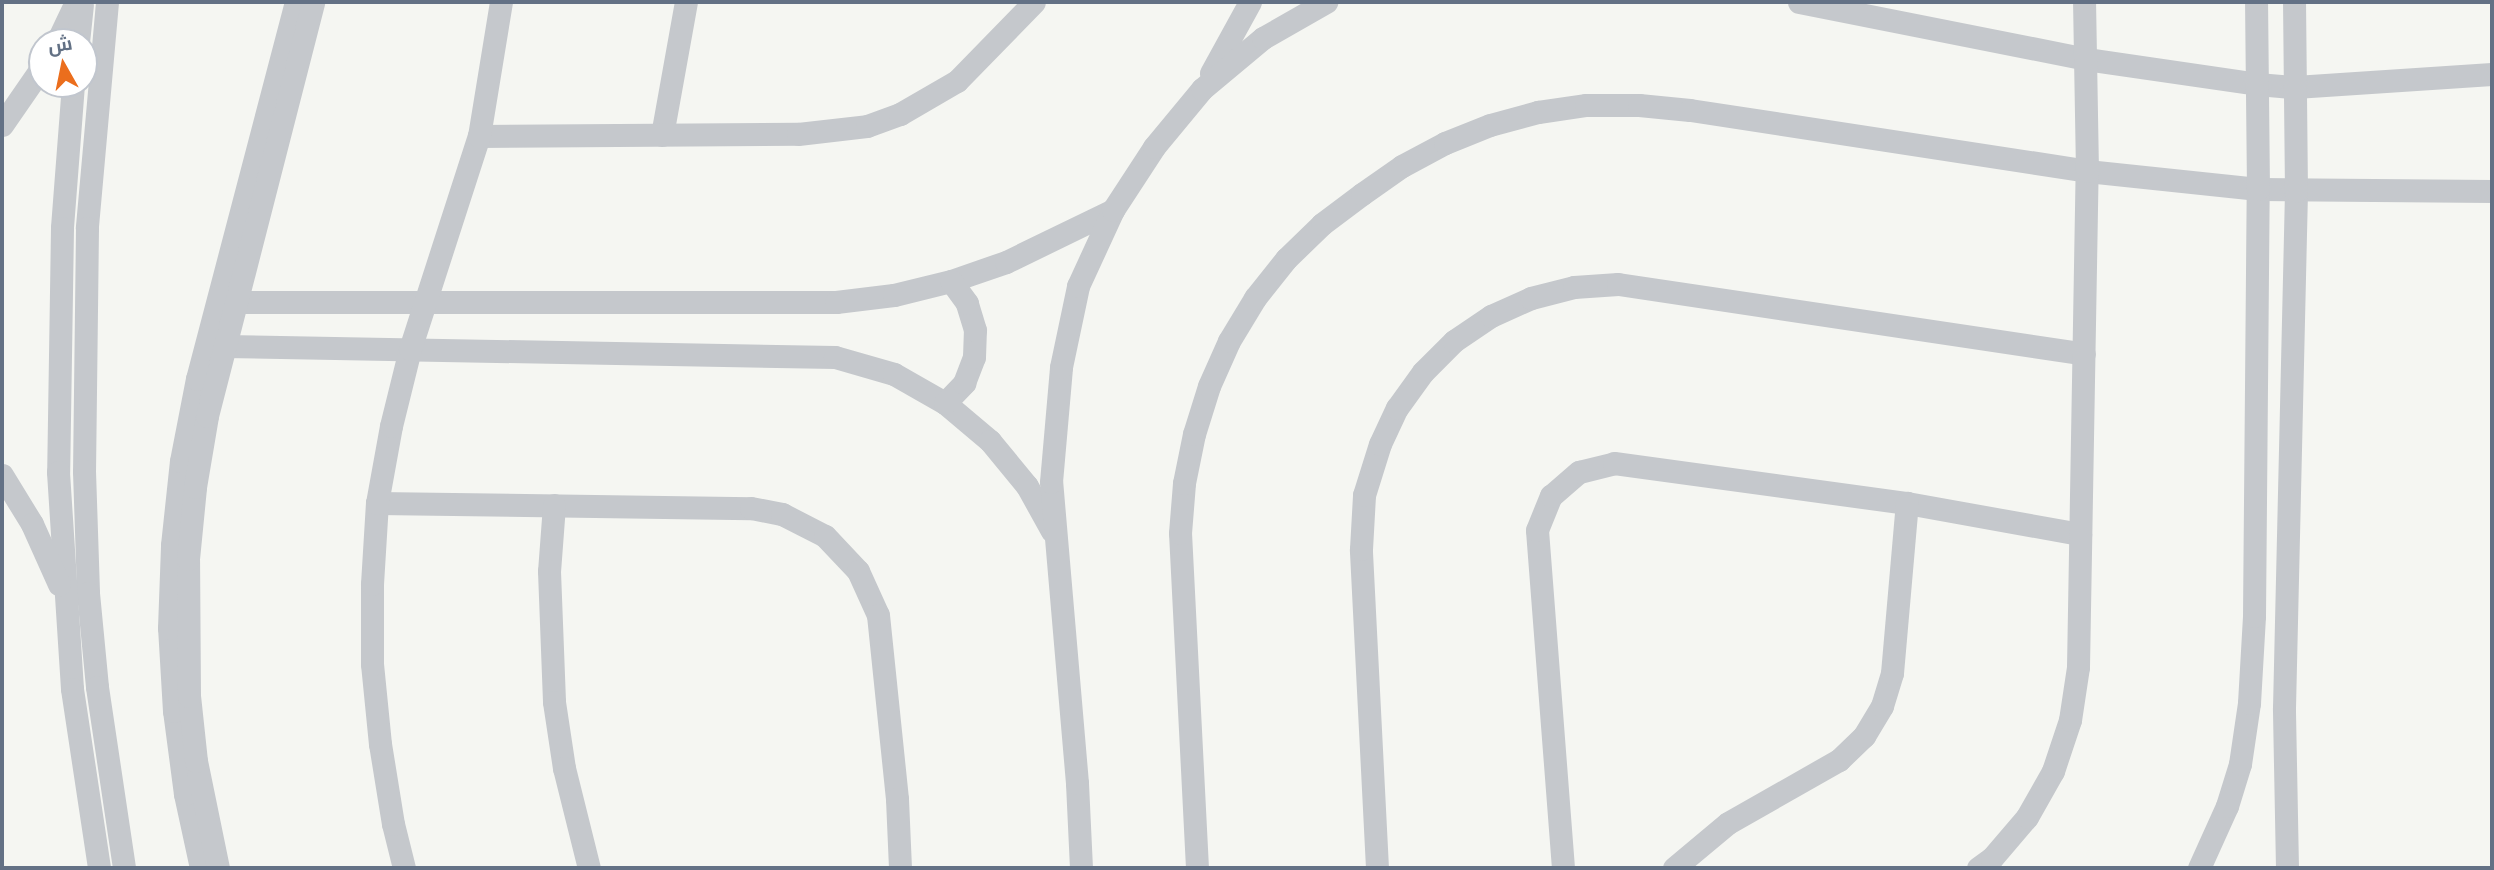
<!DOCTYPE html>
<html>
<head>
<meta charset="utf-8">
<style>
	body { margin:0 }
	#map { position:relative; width:2494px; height:870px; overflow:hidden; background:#f5f6f2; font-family:"Public Sans",Cairo,sans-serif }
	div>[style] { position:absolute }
	.minor>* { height:23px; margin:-11.5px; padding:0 11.5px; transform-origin:11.5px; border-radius:11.5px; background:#c5c8cc }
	span { translate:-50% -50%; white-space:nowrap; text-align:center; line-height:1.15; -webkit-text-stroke:7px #fff; paint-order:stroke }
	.frame { position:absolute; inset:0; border:4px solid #637185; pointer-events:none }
	.north { position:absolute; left:28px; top:28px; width:70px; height:70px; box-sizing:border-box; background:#fff; border:2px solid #c1c6ce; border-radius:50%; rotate:351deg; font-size:19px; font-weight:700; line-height:28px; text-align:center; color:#637185 }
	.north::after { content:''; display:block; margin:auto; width:24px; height:32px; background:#eb6e1d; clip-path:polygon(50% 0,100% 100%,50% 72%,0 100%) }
</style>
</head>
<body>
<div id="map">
	<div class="minor">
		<div style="left:107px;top:2px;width:227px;rotate:95.1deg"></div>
		<div style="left:87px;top:228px;width:243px;rotate:90.7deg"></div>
		<div style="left:84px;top:471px;width:122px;rotate:88.1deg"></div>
		<div style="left:88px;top:593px;width:94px;rotate:84.5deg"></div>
		<div style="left:97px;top:687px;width:183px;rotate:81.5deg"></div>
		<div style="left:1799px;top:2px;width:293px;rotate:11.2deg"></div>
		<div style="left:2086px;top:59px;width:173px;rotate:8.3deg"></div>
		<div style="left:2257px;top:84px;width:38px;rotate:5deg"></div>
		<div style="left:2295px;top:87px;width:197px;rotate:-3.8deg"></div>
		<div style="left:57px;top:42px;width:44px;rotate:-64.6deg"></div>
		<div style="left:78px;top:42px;width:37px;rotate:-84deg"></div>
		<div style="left:1211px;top:73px;width:81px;rotate:-61.2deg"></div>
		<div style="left:73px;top:84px;width:144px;rotate:94.4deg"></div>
		<div style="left:62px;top:228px;width:244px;rotate:90.9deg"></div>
		<div style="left:58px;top:472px;width:217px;rotate:86.3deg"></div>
		<div style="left:72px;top:689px;width:181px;rotate:81.4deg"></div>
		<div style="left:2px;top:125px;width:70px;rotate:-55.4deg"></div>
		<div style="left:662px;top:135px;width:135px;rotate:-79.8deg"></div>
		<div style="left:479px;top:136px;width:319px;rotate:-0.4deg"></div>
		<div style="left:798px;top:134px;width:69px;rotate:-6.6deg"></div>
		<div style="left:867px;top:126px;width:35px;rotate:-20deg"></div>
		<div style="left:900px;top:114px;width:66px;rotate:-30.1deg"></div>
		<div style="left:957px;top:81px;width:110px;rotate:-45.7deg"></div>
		<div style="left:236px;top:302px;width:600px"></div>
		<div style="left:836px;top:302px;width:58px;rotate:-6.9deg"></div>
		<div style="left:894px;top:295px;width:59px;rotate:-13.8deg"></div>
		<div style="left:951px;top:281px;width:58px;rotate:-19.1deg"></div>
		<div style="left:1006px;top:262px;width:119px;rotate:-25.9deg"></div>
		<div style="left:224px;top:346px;width:611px;rotate:1.03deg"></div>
		<div style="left:835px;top:357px;width:61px;rotate:16.1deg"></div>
		<div style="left:894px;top:374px;width:59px;rotate:29.6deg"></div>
		<div style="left:945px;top:403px;width:59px;rotate:40.2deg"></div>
		<div style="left:990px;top:441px;width:58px;rotate:50.6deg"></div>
		<div style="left:1027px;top:486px;width:51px;rotate:60.9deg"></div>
		<div style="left:945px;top:403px;width:28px;rotate:-46deg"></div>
		<div style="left:964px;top:383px;width:28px;rotate:-69deg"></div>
		<div style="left:974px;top:357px;width:27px;rotate:-88deg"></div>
		<div style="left:975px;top:330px;width:28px;rotate:-107deg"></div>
		<div style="left:967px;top:303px;width:27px;rotate:-126deg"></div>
		<div style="left:2px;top:475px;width:57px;rotate:58.5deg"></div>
		<div style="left:32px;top:524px;width:66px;rotate:65.8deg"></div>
		<div style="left:377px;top:503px;width:374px;rotate:0.8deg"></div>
		<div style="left:751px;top:508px;width:32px;rotate:11deg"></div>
		<div style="left:782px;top:514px;width:48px;rotate:27.1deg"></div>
		<div style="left:825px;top:536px;width:48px;rotate:46.7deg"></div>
		<div style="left:858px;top:571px;width:48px;rotate:65.6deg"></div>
		<div style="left:878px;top:615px;width:185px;rotate:84.1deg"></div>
		<div style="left:897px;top:799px;width:69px;rotate:87.5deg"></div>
		<div style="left:554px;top:505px;width:66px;rotate:94.3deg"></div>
		<div style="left:549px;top:571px;width:131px;rotate:87.8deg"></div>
		<div style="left:554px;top:702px;width:67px;rotate:81.4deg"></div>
		<div style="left:564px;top:768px;width:103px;rotate:76deg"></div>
		<div style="left:201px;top:868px;width:76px;rotate:-102.2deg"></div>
		<div style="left:185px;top:794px;width:84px;rotate:-97.5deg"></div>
		<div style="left:174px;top:711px;width:83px;rotate:-93.4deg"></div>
		<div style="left:169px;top:628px;width:83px;rotate:-87.9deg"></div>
		<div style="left:172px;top:545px;width:84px;rotate:-83.9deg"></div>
		<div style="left:181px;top:461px;width:84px;rotate:-79deg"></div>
		<div style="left:197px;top:379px;width:390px;rotate:-75.3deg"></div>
		<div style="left:218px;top:868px;width:109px;rotate:-101.6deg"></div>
		<div style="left:196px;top:761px;width:65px;rotate:-96.1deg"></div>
		<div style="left:189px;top:696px;width:137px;rotate:-90.4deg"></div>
		<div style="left:188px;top:559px;width:72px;rotate:-84.4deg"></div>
		<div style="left:195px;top:487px;width:72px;rotate:-80.4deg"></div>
		<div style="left:207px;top:416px;width:427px;rotate:-75.6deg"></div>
		<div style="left:404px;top:868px;width:45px;rotate:-104deg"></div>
		<div style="left:393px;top:824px;width:81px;rotate:-99.2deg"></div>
		<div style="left:380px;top:744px;width:80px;rotate:-95.7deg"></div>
		<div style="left:372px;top:664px;width:80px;rotate:-90deg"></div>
		<div style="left:372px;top:584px;width:81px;rotate:-86.5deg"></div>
		<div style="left:377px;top:503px;width:78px;rotate:-79.7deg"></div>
		<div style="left:391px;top:426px;width:79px;rotate:-76.1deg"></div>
		<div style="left:410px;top:349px;width:224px;rotate:-72.1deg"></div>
		<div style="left:479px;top:136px;width:136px;rotate:-80.7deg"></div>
		<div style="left:1081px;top:868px;width:85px;rotate:-92.7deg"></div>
		<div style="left:1077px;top:783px;width:302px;rotate:-94.9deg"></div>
		<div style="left:1051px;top:482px;width:115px;rotate:-85deg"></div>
		<div style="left:1061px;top:367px;width:83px;rotate:-78.1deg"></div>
		<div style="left:1078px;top:286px;width:84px;rotate:-65.3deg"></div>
		<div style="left:1113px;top:210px;width:75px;rotate:-56.9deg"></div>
		<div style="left:1154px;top:147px;width:75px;rotate:-50.4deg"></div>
		<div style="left:1202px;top:89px;width:80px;rotate:-39.9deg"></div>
		<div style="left:1263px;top:38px;width:73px;rotate:-29.7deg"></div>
		<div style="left:1197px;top:868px;width:335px;rotate:-92.9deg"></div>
		<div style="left:1180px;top:533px;width:50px;rotate:-85.4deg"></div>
		<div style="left:1184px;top:483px;width:50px;rotate:-78.5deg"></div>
		<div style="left:1194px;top:434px;width:50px;rotate:-72.6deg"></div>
		<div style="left:1209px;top:386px;width:49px;rotate:-66deg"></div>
		<div style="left:1229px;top:341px;width:50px;rotate:-58.8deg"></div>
		<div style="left:1255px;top:298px;width:50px;rotate:-51.5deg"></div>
		<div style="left:1286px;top:259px;width:50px;rotate:-44.2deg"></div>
		<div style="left:1322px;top:224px;width:50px;rotate:-36.9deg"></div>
		<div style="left:1362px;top:194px;width:49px;rotate:-35deg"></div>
		<div style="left:1402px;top:166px;width:49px;rotate:-28.1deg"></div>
		<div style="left:1445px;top:143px;width:48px;rotate:-21.8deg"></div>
		<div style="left:1490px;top:125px;width:50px;rotate:-15.2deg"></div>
		<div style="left:1538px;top:112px;width:49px;rotate:-8.3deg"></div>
		<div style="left:1586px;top:105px;width:53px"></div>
		<div style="left:1639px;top:105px;width:51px;rotate:5.6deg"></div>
		<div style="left:1690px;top:110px;width:402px;rotate:8.7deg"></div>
		<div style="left:2087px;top:171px;width:172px;rotate:6deg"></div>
		<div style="left:2258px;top:189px;width:234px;rotate:0.5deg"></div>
		<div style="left:1377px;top:868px;width:319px;rotate:-92.9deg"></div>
		<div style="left:1361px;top:549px;width:54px;rotate:-86.8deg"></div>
		<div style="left:1364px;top:495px;width:53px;rotate:-72.6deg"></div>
		<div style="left:1380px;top:444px;width:40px;rotate:-65deg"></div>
		<div style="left:1397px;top:408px;width:44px;rotate:-54.2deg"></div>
		<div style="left:1423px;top:372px;width:44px;rotate:-45deg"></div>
		<div style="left:1454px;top:341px;width:45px;rotate:-34deg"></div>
		<div style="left:1491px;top:316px;width:44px;rotate:-24.2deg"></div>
		<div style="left:1531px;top:298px;width:44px;rotate:-14.3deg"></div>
		<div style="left:1574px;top:287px;width:44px;rotate:-3.9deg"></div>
		<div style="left:1618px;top:284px;width:471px;rotate:8.5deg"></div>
		<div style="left:1563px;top:868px;width:339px;rotate:-94.4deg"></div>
		<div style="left:1537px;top:530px;width:37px;rotate:-68deg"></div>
		<div style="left:1551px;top:496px;width:37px;rotate:-41deg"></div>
		<div style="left:1579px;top:472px;width:36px;rotate:-14deg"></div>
		<div style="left:1614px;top:463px;width:296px;rotate:7.8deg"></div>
		<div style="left:1907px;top:503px;width:176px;rotate:10.2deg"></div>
		<div style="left:1674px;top:868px;width:70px;rotate:-39.8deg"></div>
		<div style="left:1728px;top:823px;width:128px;rotate:-29.6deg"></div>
		<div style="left:1839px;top:760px;width:35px;rotate:-44deg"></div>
		<div style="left:1864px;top:736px;width:35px;rotate:-59deg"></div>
		<div style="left:1882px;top:706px;width:34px;rotate:-73deg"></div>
		<div style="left:1892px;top:673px;width:171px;rotate:-85deg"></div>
		<div style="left:1978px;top:868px;width:17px;rotate:-36deg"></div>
		<div style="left:1992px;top:858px;width:54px;rotate:-49.5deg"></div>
		<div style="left:2027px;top:817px;width:53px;rotate:-60.5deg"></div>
		<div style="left:2053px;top:771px;width:54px;rotate:-71.6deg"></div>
		<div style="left:2070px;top:720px;width:54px;rotate:-81.4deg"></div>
		<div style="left:2078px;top:667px;width:496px;rotate:-89deg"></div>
		<div style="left:2087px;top:171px;width:169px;rotate:-91deg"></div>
		<div style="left:2199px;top:868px;width:68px;rotate:-65.7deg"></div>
		<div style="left:2227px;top:806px;width:44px;rotate:-72.8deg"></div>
		<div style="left:2240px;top:764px;width:62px;rotate:-81.6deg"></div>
		<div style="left:2249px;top:703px;width:87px;rotate:-86.7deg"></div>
		<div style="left:2254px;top:616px;width:427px;rotate:-89.5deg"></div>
		<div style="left:2258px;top:189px;width:187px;rotate:-90.6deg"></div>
		<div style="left:2287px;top:868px;width:160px;rotate:-91.1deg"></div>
		<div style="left:2284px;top:708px;width:517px;rotate:-88.67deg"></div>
		<div style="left:2296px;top:191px;width:189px;rotate:-90.6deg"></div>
	</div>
	<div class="frame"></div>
	<div class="north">ش</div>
</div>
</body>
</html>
